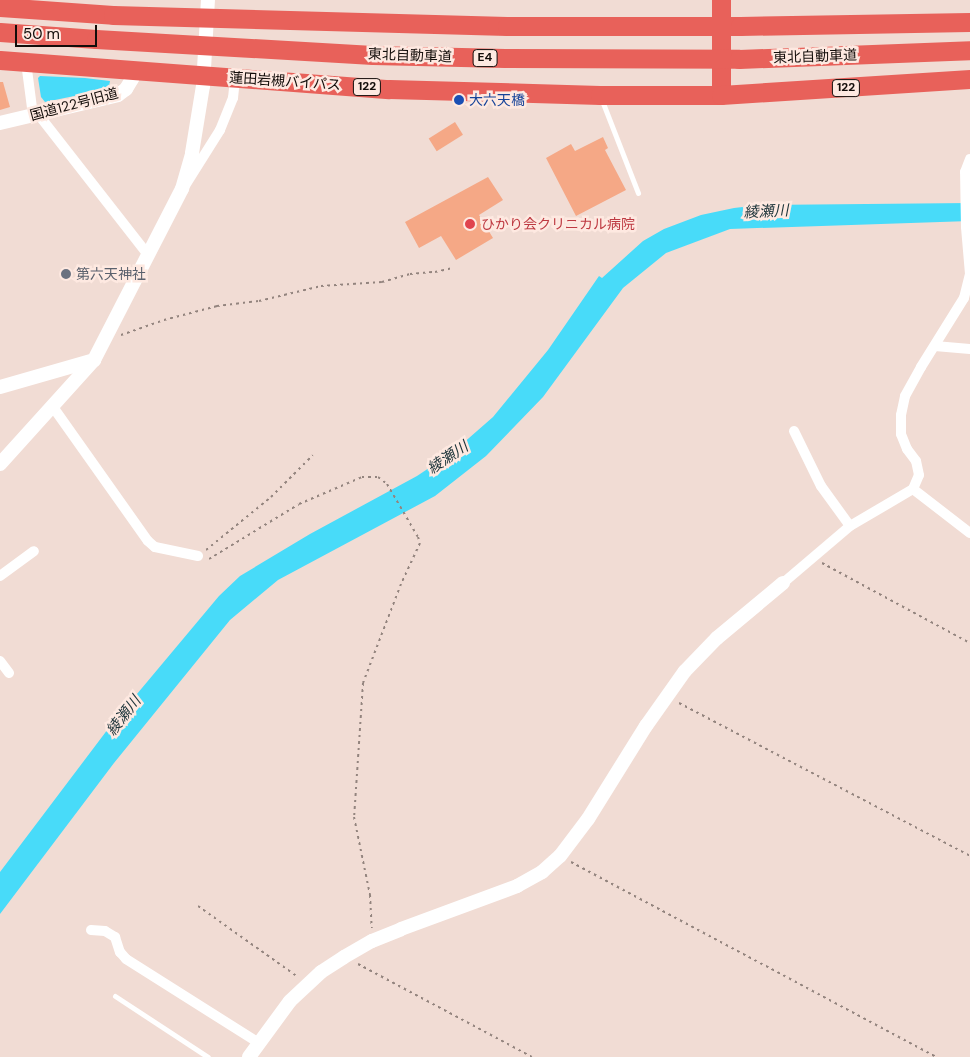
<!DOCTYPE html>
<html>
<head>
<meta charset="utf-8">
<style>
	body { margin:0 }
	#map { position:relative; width:970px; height:1057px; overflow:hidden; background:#f1dcd4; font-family:"DM Sans","Noto Sans JP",sans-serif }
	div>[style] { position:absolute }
	.water>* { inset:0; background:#48dbf9 }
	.building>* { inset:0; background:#f5a886; transform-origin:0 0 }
	.path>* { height:2px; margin-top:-1px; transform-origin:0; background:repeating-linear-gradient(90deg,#93847e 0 2.5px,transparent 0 6.5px) }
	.lane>* { height:5px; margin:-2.5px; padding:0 2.5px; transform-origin:2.5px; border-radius:2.5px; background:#fff }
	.street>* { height:10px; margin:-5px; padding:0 5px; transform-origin:5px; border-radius:5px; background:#fff }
	.secondary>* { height:14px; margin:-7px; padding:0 7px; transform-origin:7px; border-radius:7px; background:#fff }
	.highway>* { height:19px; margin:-9.5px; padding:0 9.5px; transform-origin:9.5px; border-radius:9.5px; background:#e8615a }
	.dots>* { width:14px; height:14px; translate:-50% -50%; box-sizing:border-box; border:2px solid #fee9e1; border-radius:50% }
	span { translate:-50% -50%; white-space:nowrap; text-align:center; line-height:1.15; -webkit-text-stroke:5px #fee9e1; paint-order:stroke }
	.shield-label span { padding:1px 4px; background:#fee9e1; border:1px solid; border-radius:4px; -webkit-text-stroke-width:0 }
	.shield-label { font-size:12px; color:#130d0a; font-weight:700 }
	.street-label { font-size:14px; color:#130d0a }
	.transit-label { font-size:14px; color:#164399 }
	.left { translate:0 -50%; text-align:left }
	.health-label { font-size:14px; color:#be3a42 }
	.worship-label { font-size:14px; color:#5b616d }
	.water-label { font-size:15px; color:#1d343a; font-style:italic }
	.scale { position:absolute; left:15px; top:25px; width:82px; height:22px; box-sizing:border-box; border:2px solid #130d0a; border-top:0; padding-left:6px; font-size:15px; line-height:18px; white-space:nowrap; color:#130d0a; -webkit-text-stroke:4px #fee9e1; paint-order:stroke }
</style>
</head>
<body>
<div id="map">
	<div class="water">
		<div style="clip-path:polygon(40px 76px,85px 78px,110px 81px,109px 86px,89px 93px,45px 102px,41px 97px,38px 78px)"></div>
		<div style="clip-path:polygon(970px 203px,970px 221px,730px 229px,666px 253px,623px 288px,543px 397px,486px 456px,435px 496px,278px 580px,230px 620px,114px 763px,0 914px,0 872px,111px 725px,219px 596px,240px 576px,310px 534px,417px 476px,453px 452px,493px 417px,548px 350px,599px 276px,602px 278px,643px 241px,664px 229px,701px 215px,734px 208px,760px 205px)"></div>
	</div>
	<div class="building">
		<div style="clip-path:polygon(0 82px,3px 82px,10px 107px,0 110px)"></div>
		<div style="left:455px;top:122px;width:15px;height:31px;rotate:58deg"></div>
		<div style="clip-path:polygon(603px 137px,608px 148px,605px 150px,626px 190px,576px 216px,546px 158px,571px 144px,575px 151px)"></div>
		<div style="clip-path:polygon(488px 177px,503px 200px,479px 215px,493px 238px,456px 260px,441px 236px,419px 248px,405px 222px)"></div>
	</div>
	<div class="path">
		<div style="left:121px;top:335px;width:46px;rotate:-19.2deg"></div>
		<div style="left:164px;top:320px;width:55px;rotate:-14.8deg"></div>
		<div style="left:217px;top:306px;width:42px;rotate:-6.8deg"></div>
		<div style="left:259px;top:301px;width:64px;rotate:-13.6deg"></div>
		<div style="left:321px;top:286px;width:61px;rotate:-3.8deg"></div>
		<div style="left:382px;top:282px;width:29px;rotate:-16deg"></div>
		<div style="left:410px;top:274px;width:25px;rotate:-5deg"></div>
		<div style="left:435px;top:272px;width:17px;rotate:-13deg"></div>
		<div style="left:206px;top:550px;width:84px;rotate:-39.2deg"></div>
		<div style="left:271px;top:497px;width:59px;rotate:-45deg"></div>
		<div style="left:209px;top:559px;width:105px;rotate:-31.4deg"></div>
		<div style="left:299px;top:504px;width:69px;rotate:-23.2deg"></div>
		<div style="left:362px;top:477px;width:16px"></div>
		<div style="left:378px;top:477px;width:11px;rotate:38deg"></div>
		<div style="left:387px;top:484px;width:61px;rotate:59.7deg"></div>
		<div style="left:418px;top:537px;width:6px;rotate:72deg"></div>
		<div style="left:420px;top:543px;width:45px;rotate:114.9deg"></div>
		<div style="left:401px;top:584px;width:106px;rotate:111deg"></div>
		<div style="left:363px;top:683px;width:134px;rotate:93.8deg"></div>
		<div style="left:354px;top:817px;width:80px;rotate:78.4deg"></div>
		<div style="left:370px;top:895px;width:33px;rotate:87deg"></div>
		<div style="left:822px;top:563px;width:168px;rotate:28.4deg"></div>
		<div style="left:679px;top:703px;width:329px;rotate:27.7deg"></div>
		<div style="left:571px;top:862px;width:414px;rotate:28.1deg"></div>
		<div style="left:198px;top:906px;width:123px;rotate:35.4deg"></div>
		<div style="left:358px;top:964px;width:197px;rotate:28.1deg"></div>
	</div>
	<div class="lane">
		<div style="left:601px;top:98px;width:102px;rotate:68.7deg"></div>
		<div style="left:115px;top:996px;width:111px;rotate:33.3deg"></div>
	</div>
	<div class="street">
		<div style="left:26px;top:62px;width:53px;rotate:82.5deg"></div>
		<div style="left:38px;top:114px;width:179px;rotate:52deg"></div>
		<div style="left:186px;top:184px;width:64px;rotate:-57.8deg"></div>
		<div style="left:220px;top:130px;width:35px;rotate:-68deg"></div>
		<div style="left:233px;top:98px;width:20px;rotate:-84deg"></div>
		<div style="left:935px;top:346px;width:35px;rotate:5deg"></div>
		<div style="left:53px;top:407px;width:164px;rotate:54.7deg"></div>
		<div style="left:148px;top:541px;width:9px;rotate:41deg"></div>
		<div style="left:155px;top:547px;width:44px;rotate:11.8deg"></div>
		<div style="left:794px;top:431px;width:61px;rotate:63.9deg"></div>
		<div style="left:821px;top:486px;width:49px;rotate:54.1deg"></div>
		<div style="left:913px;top:489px;width:72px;rotate:37.7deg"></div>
		<div style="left:0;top:576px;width:42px;rotate:-36.3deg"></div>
		<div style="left:783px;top:583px;width:88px;rotate:-40.4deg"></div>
		<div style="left:850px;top:526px;width:73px;rotate:-30.4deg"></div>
		<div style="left:913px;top:489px;width:15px;rotate:-67deg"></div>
		<div style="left:919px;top:475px;width:14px;rotate:-102deg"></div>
		<div style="left:916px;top:461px;width:15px;rotate:-127deg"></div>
		<div style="left:907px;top:449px;width:16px;rotate:-112deg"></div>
		<div style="left:901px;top:434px;width:19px;rotate:-90deg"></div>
		<div style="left:901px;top:415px;width:19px;rotate:-78deg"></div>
		<div style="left:905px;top:396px;width:33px;rotate:-61deg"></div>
		<div style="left:921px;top:367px;width:81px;rotate:-58.1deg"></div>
		<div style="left:964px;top:298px;width:25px;rotate:-76deg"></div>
		<div style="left:970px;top:274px;width:47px;rotate:-94.9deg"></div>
		<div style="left:966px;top:227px;width:55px;rotate:-91deg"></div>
		<div style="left:965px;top:172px;width:14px;rotate:-69deg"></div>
		<div style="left:0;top:661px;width:15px;rotate:53deg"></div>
		<div style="left:91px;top:930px;width:14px;rotate:4deg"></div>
		<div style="left:105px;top:931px;width:12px;rotate:31deg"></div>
		<div style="left:115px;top:937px;width:16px;rotate:72deg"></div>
		<div style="left:120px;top:952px;width:9px;rotate:49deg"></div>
		<div style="left:126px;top:959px;width:157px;rotate:32.3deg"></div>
	</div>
	<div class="secondary">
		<div style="left:0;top:123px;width:121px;rotate:-13.3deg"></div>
		<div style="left:118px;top:95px;width:10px;rotate:-37deg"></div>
		<div style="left:126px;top:89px;width:12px;rotate:-59deg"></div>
		<div style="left:132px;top:79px;width:10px;rotate:-73deg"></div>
		<div style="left:0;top:387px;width:98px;rotate:-16deg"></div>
		<div style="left:0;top:464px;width:140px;rotate:-47.9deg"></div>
		<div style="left:94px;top:360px;width:192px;rotate:-62.8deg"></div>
		<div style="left:182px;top:189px;width:37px;rotate:-74deg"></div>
		<div style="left:192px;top:153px;width:68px;rotate:-80.7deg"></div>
		<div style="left:203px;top:86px;width:86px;rotate:-86.7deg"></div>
		<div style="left:249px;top:1057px;width:69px;rotate:-53.8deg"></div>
		<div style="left:290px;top:1001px;width:42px;rotate:-43.1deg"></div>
		<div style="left:321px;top:972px;width:27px;rotate:-33deg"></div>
		<div style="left:344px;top:957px;width:32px;rotate:-30deg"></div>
		<div style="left:372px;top:941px;width:31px;rotate:-22deg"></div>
		<div style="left:401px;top:929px;width:124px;rotate:-20.3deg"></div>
		<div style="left:517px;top:886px;width:29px;rotate:-29deg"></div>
		<div style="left:542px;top:872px;width:24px;rotate:-42deg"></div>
		<div style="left:560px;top:856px;width:46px;rotate:-52.9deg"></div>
		<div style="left:588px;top:819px;width:110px;rotate:-58.1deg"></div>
		<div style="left:646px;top:726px;width:67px;rotate:-54.7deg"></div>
		<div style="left:685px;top:671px;width:46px;rotate:-45.9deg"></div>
		<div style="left:717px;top:638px;width:86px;rotate:-39.8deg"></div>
	</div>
	<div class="highway">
		<div style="left:721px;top:0;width:95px;rotate:90deg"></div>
		<div style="left:0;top:7px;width:113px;rotate:4deg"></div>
		<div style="left:113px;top:15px;width:394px;rotate:1.6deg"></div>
		<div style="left:507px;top:26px;width:233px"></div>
		<div style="left:740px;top:26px;width:230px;rotate:-1deg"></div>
		<div style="left:0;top:32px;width:96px;rotate:4.2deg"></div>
		<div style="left:96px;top:39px;width:277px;rotate:3.3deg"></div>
		<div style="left:373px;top:55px;width:132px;rotate:1.3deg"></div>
		<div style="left:505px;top:58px;width:234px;rotate:0.2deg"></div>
		<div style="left:739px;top:59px;width:231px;rotate:-2.2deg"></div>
		<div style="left:0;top:60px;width:390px;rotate:4.3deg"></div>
		<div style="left:389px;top:89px;width:211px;rotate:1.6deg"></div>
		<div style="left:600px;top:95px;width:121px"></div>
		<div style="left:721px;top:95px;width:250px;rotate:-3.7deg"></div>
	</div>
	<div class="dots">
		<div style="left:459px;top:100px;background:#1a4fb4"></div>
		<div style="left:470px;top:224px;background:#e0444e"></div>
		<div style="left:66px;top:274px;background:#6b7280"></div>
	</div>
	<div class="shield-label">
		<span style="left:485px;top:58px">E4</span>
		<span style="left:367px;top:87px">122</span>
		<span style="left:846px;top:88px">122</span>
	</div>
	<div class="street-label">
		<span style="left:410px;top:55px;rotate:2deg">東北自動車道</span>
		<span style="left:815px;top:56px;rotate:-2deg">東北自動車道</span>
		<span style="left:285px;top:81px;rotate:4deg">蓮田岩槻バイパス</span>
		<span style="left:74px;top:104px;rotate:-15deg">国道122号旧道</span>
	</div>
	<div class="transit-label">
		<span class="left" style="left:469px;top:100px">大六天橋</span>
	</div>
	<div class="health-label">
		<span class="left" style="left:481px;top:224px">ひかり会クリニカル病院</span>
	</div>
	<div class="worship-label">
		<span class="left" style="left:76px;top:274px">第六天神社</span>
	</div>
	<div class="water-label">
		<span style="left:766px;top:212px;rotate:-3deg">綾瀬川</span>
		<span style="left:448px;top:458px;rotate:-34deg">綾瀬川</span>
		<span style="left:124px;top:716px;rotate:-52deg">綾瀬川</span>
	</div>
	<div class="scale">50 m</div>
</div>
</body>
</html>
